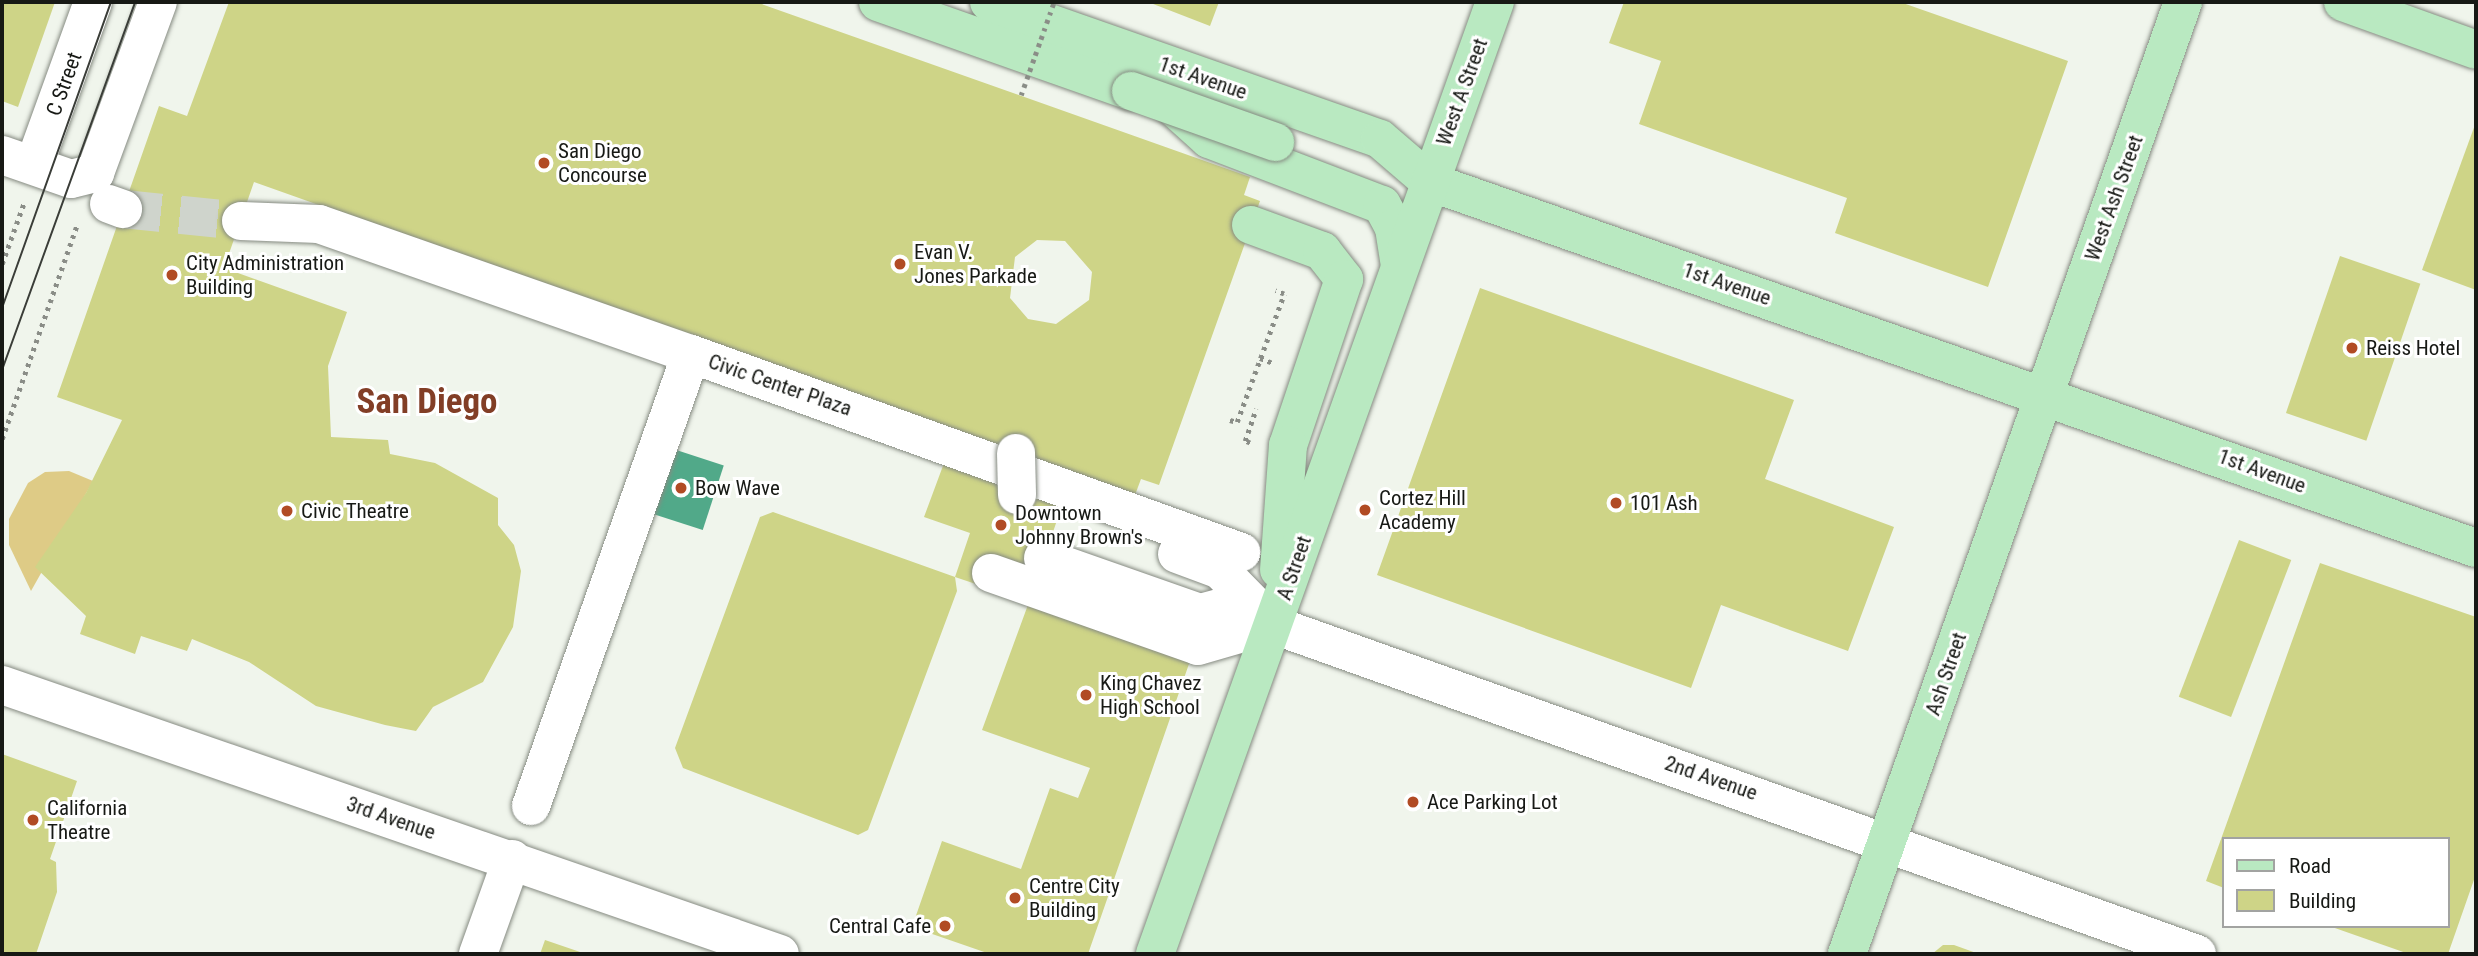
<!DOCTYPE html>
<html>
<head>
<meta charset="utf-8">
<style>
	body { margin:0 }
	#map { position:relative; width:2478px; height:956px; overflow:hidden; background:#f0f5ec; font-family:"Roboto Condensed",sans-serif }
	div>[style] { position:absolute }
	.green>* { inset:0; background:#decb86 }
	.water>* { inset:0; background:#51a989; transform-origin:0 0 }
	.building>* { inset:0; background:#ced487; transform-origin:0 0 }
	.minor-tunnel>* { height:38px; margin-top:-19px; transform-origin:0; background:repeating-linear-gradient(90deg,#cfd4cc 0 38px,transparent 0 57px) }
	.path>* { height:4.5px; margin-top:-2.25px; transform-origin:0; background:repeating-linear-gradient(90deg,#8a8d87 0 3.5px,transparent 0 8.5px) }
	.roads { filter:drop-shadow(0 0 2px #868b82) drop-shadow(0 0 2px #868b82) }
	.minor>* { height:38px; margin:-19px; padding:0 19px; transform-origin:19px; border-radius:19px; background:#fff }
	.major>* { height:38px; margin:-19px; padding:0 19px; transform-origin:19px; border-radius:19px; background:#b9e9c1 }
	.tram>* { height:2px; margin:-1px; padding:0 1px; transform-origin:1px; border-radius:1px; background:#3a3d38 }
	.path-bridge>* { height:4.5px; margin-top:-2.25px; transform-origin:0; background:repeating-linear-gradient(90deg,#8a8d87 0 3.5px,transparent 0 8.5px) }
	.bridges { filter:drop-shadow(0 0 2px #868b82) drop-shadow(0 0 2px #868b82) }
	.minor-bridge>* { height:38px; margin:-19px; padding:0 19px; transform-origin:19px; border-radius:19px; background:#fff }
	.major-bridge>* { height:38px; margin:-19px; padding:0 19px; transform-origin:19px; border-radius:19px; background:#b9e9c1 }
	.dots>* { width:19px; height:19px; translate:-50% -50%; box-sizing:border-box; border:4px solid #fff; border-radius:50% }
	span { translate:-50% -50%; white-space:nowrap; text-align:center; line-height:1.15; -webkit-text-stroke:6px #fff; paint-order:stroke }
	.street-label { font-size:21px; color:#171915 }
	.poi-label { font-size:21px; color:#171915 }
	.left { translate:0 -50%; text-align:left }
	.right { translate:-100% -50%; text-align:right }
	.town-label { font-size:35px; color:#823e26; font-weight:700 }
	.frame { position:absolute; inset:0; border:4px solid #171915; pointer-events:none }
	.legend { position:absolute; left:2222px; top:837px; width:228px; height:91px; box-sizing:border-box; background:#fff; border:2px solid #a2a3a1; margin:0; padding:9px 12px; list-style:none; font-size:21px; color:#171915 }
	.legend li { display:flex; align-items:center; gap:14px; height:35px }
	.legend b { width:35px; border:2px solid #a2a3a1 }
</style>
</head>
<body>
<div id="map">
	<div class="green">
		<div style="clip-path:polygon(69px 471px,93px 481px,31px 591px,9px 545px,9px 519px,28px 483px,45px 472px)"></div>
	</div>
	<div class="water">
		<div style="left:661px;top:445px;width:66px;height:68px;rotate:18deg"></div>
	</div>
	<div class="building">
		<div style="clip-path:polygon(2px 2px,55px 2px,18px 107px,2px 101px)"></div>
		<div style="clip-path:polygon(evenodd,229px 2px,756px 2px,1250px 177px,1244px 195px,1260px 201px,1159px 485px,1141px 479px,1135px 495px,254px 182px,224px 268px,347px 312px,328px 366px,331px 437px,388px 440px,390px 454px,435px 463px,498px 498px,498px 525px,514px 545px,521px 571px,513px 627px,483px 682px,433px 707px,416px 731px,385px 725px,316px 706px,249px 662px,192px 639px,187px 651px,141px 636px,135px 654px,80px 634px,86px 616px,35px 567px,86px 493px,122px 420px,57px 397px,159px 106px,187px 116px,229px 2px,1037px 240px,1065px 241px,1092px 272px,1089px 300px,1056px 324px,1028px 319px,1010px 298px,1015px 257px,1037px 240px)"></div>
		<div style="clip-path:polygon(1148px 2px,1219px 2px,1210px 26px)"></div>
		<div style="clip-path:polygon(1624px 2px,1900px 2px,2068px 61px,1988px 287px,1835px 233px,1847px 198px,1639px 124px,1661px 61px,1609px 43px)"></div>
		<div style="clip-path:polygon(2476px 122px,2476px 290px,2422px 270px)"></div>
		<div style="left:2340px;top:256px;width:85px;height:166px;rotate:19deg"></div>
		<div style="clip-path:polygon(1480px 288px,1794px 400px,1765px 479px,1894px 527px,1848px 651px,1721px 605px,1691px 688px,1377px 575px)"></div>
		<div style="clip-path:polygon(947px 455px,1065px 497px,1029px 602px,955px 577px,957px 591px,868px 830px,858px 835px,683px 768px,675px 748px,760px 517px,773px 512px,955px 577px,970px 533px,924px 517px)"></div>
		<div style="left:2239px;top:540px;width:56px;height:168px;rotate:21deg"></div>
		<div style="clip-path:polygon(2320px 563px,2476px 617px,2476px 874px,2448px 954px,2409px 954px,2332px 927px,2448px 926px,2448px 839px,2224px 839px,2224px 888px,2206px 881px)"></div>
		<div style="clip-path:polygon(1029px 602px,1190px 661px,1088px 954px,990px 954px,912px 927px,942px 841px,1021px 869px,1050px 788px,1078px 798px,1090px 768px,982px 730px)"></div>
		<div style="clip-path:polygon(2px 754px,77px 781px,50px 859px,56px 862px,57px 892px,36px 954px,2px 954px)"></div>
		<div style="clip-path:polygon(545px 940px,586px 954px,540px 954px)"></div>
		<div style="clip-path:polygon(1943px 945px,1954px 945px,1979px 954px,1932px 954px)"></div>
	</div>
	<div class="minor-tunnel">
		<div style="left:123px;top:209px;width:119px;rotate:5.8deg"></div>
	</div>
	<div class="path">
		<div style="left:2px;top:264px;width:65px;rotate:-70.2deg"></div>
		<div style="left:1260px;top:358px;width:14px;rotate:21deg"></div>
		<div style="left:1230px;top:420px;width:7px;rotate:16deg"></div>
		<div style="left:1237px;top:422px;width:136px;rotate:-69.8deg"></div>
		<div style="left:1284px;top:294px;width:9px;rotate:-159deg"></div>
		<div style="left:2px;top:439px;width:227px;rotate:-70.7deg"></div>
		<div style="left:1250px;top:443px;width:5px;rotate:-158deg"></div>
		<div style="left:1245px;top:441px;width:34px;rotate:-71deg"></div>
	</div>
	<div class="roads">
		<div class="minor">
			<div style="left:2px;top:155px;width:73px;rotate:19.2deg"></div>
			<div style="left:71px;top:179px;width:25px;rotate:-14deg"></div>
			<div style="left:95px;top:173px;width:182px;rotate:-69.8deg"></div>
			<div style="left:34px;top:165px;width:173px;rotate:-70.1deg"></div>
			<div style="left:109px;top:204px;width:15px;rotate:20deg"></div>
			<div style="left:241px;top:221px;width:78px;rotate:2.2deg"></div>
			<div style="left:319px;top:224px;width:394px;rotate:19.3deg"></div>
			<div style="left:1177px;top:554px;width:46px;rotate:20.4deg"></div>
			<div style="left:1220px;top:570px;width:69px;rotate:45.6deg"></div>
			<div style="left:1043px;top:558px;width:166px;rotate:19.3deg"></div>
			<div style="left:1200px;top:613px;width:24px;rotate:-15deg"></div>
			<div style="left:991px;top:573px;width:219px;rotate:19.4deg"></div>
			<div style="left:1198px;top:646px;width:79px;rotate:-16.1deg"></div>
			<div style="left:1223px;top:607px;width:1034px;rotate:19.61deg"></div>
			<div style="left:2px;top:685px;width:823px;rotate:19.07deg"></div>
			<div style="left:531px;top:806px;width:479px;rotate:-70.5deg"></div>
			<div style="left:691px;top:354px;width:585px;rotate:19.8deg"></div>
			<div style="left:478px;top:954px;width:101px;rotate:-70.3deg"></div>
		</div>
		<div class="major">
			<div style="left:878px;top:2px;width:268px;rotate:19.4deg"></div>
			<div style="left:989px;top:2px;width:414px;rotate:19.3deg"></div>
			<div style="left:1380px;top:139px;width:66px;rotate:40.7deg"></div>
			<div style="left:1430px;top:182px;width:1108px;rotate:19.29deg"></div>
			<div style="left:2343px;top:2px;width:141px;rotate:19.8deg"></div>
			<div style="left:1169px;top:103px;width:54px;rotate:42deg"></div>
			<div style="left:1209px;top:139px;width:185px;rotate:20.9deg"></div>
			<div style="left:1382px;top:205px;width:26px;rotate:62deg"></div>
			<div style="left:1394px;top:228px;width:37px;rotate:81deg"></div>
			<div style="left:1251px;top:225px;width:76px;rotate:20.1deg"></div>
			<div style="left:1322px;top:251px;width:36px;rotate:52deg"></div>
			<div style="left:1344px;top:279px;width:175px;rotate:108.6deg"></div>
			<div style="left:1288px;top:445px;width:125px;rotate:94.1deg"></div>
			<div style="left:1155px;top:954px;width:1011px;rotate:-70.35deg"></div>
			<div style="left:1847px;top:954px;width:1010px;rotate:-70.56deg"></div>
		</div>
	</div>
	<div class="tram">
		<div style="left:2px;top:308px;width:325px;rotate:-70.4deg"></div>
		<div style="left:2px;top:370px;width:391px;rotate:-70.1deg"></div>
	</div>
	<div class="path-bridge">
		<div style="left:1021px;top:95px;width:99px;rotate:-70.5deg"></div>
	</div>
	<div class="bridges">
		<div class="minor-bridge">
			<div style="left:1016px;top:453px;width:42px;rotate:88.6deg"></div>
		</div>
		<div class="major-bridge">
			<div style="left:1131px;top:91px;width:153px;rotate:19.5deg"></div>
		</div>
	</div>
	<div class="dots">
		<div style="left:544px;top:163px;background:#b14b24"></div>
		<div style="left:900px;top:264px;background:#b14b24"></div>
		<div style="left:172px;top:275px;background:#b14b24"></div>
		<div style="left:2352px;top:348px;background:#b14b24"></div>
		<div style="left:681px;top:488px;background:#b14b24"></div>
		<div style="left:1616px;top:503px;background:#b14b24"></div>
		<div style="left:1365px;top:510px;background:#b14b24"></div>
		<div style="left:287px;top:511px;background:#b14b24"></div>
		<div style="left:1001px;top:525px;background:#b14b24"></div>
		<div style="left:1086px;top:695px;background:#b14b24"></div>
		<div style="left:1413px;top:802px;background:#b14b24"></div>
		<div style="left:33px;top:820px;background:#b14b24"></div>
		<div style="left:1015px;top:898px;background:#b14b24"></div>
		<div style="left:945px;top:926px;background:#b14b24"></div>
	</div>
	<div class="street-label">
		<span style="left:1203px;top:78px;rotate:19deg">1st Avenue</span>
		<span style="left:64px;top:84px;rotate:-70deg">C Street</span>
		<span style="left:1462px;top:92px;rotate:-70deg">West A Street</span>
		<span style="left:2114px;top:198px;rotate:-70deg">West Ash Street</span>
		<span style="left:1727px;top:284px;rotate:19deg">1st Avenue</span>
		<span style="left:780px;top:385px;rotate:19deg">Civic Center Plaza</span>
		<span style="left:2262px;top:471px;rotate:20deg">1st Avenue</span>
		<span style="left:1294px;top:568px;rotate:-71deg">A Street</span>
		<span style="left:1946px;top:674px;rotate:-71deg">Ash Street</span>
		<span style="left:1711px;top:778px;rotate:19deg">2nd Avenue</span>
		<span style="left:391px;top:818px;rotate:19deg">3rd Avenue</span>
	</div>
	<div class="poi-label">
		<span class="left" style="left:558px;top:163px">San Diego<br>Concourse</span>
		<span class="left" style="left:914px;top:264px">Evan V.<br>Jones Parkade</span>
		<span class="left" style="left:186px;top:275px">City Administration<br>Building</span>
		<span class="left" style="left:2366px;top:348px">Reiss Hotel</span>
		<span class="left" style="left:695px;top:488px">Bow Wave</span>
		<span class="left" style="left:1379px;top:510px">Cortez Hill<br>Academy</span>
		<span class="left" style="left:1630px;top:503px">101 Ash</span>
		<span class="left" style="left:301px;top:511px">Civic Theatre</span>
		<span class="left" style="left:1015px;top:525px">Downtown<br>Johnny Brown's</span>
		<span class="left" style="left:1100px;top:695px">King Chavez<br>High School</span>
		<span class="left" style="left:1427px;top:802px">Ace Parking Lot</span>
		<span class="left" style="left:47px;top:820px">California<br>Theatre</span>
		<span class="left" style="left:1029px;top:898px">Centre City<br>Building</span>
		<span class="right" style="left:931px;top:926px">Central Cafe</span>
	</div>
	<div class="town-label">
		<span style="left:427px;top:402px">San Diego</span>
	</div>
	<div class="frame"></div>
	<ul class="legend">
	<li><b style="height:9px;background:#b9e9c1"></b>Road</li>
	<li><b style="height:19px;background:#ced487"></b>Building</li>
	</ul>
</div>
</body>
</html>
